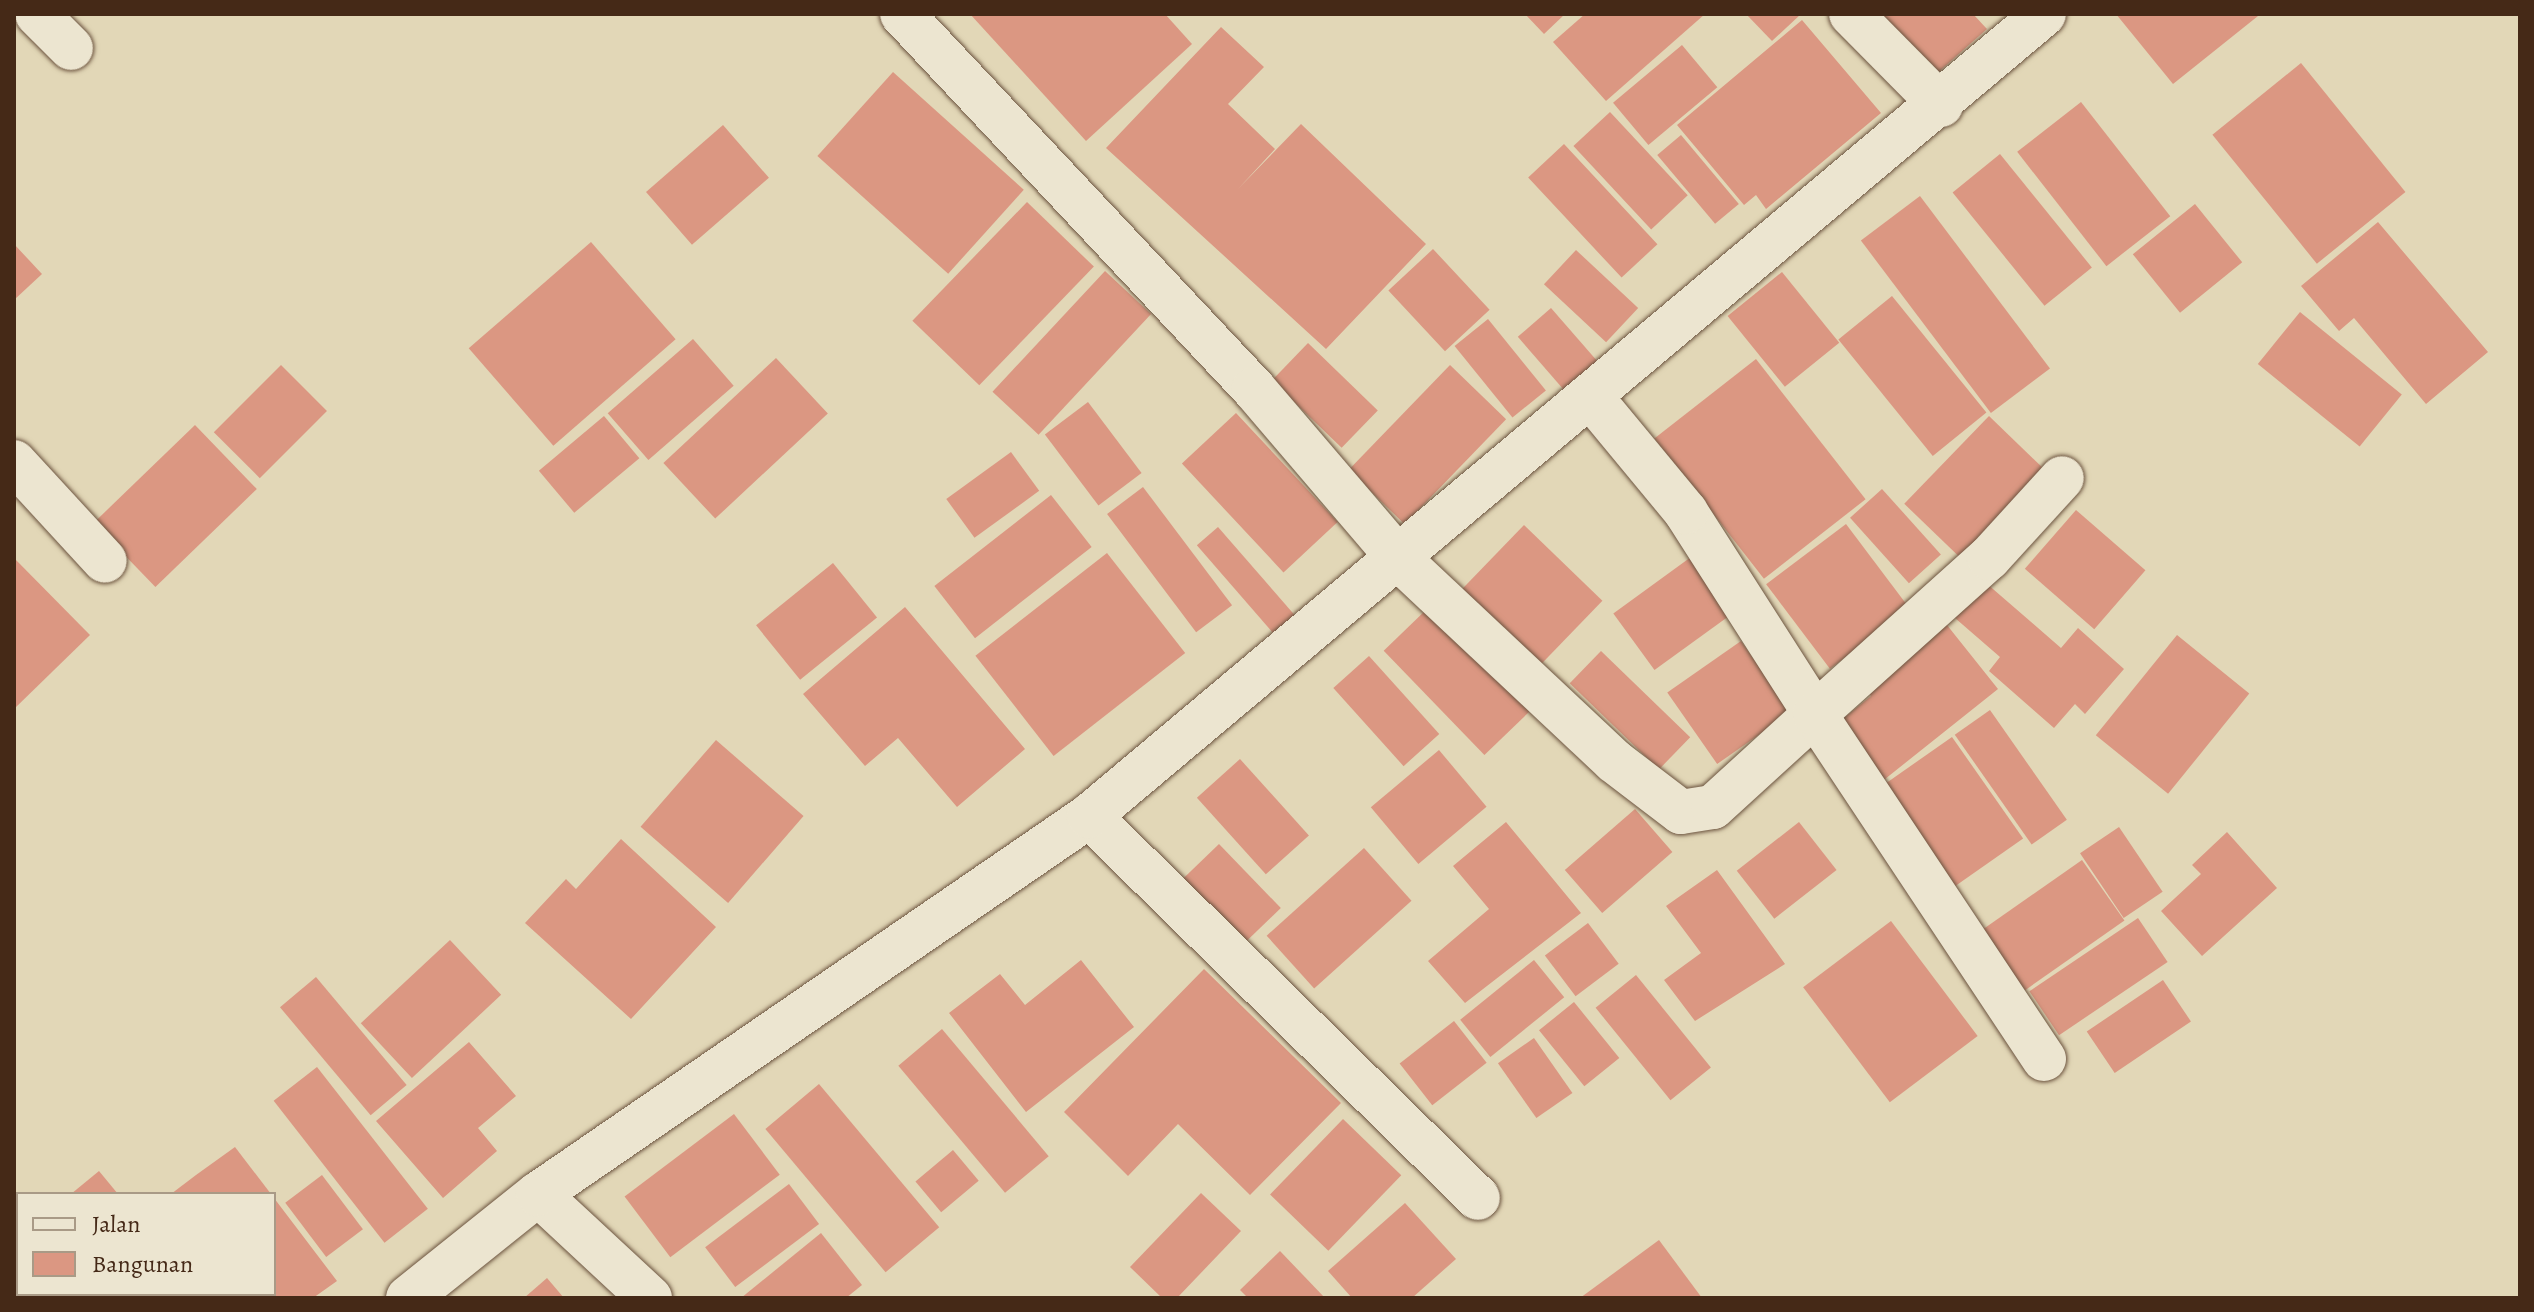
<!DOCTYPE html>
<html>
<head>
<meta charset="utf-8">
<style>
	body { margin:0 }
	#map { position:relative; width:2534px; height:1312px; overflow:hidden; background:#e2d7b7; font-family:Alegreya,serif }
	div>[style] { position:absolute }
	.building>* { inset:0; background:#db9782; transform-origin:0 0 }
	.roads { filter:drop-shadow(0 0 2px #6c543f) drop-shadow(0 0 2px #6c543f) }
	.street>* { height:44px; margin:-22px; padding:0 22px; transform-origin:22px; border-radius:22px; background:#ece5d0 }
	span { translate:-50% -50%; white-space:nowrap; text-align:center; line-height:1.15; -webkit-text-stroke:8px #ece5d0; paint-order:stroke }
	.frame { position:absolute; inset:0; border:16px solid #452917; pointer-events:none }
	.legend { position:absolute; left:16px; top:1192px; width:260px; height:104px; box-sizing:border-box; background:#ece5d0; border:2px solid #a99a86; margin:0; padding:10px 14px; list-style:none; font-size:24px; color:#452917 }
	.legend li { display:flex; align-items:center; gap:16px; height:40px }
	.legend b { width:40px; border:2px solid #a99a86 }
</style>
</head>
<body>
<div id="map">
	<div class="building">
		<div style="clip-path:polygon(970px 14px,1165px 14px,1192px 44px,1086px 141px)"></div>
		<div style="clip-path:polygon(1525px 14px,1565px 14px,1544px 34px)"></div>
		<div style="clip-path:polygon(1585px 14px,1705px 14px,1606px 101px,1553px 42px)"></div>
		<div style="clip-path:polygon(1746px 14px,1801px 14px,1772px 41px)"></div>
		<div style="clip-path:polygon(1877px 14px,1973px 14px,1987px 29px,1934px 76px)"></div>
		<div style="clip-path:polygon(2116px 14px,2256px 14px,2258px 16px,2173px 84px)"></div>
		<div style="clip-path:polygon(1802px 20px,1881px 113px,1766px 209px,1756px 195px,1744px 205px,1677px 125px)"></div>
		<div style="clip-path:polygon(1221px 27px,1264px 67px,1228px 104px,1275px 149px,1238px 189px,1301px 124px,1426px 244px,1326px 349px,1106px 148px)"></div>
		<div style="left:1682px;top:45px;width:55px;height:90px;rotate:50deg"></div>
		<div style="left:2301px;top:63px;width:166px;height:114px;rotate:51deg"></div>
		<div style="left:893px;top:72px;width:176px;height:113px;rotate:42deg"></div>
		<div style="left:2081px;top:102px;width:145px;height:81px;rotate:52deg"></div>
		<div style="left:1610px;top:112px;width:114px;height:50px;rotate:47deg"></div>
		<div style="left:723px;top:125px;width:70px;height:102px;rotate:49deg"></div>
		<div style="left:1681px;top:135px;width:90px;height:31px;rotate:50deg"></div>
		<div style="left:1564px;top:144px;width:137px;height:49px;rotate:47deg"></div>
		<div style="left:2000px;top:154px;width:146px;height:61px;rotate:51deg"></div>
		<div style="left:1920px;top:196px;width:216px;height:74px;rotate:53deg"></div>
		<div style="left:1027px;top:202px;width:93px;height:165px;rotate:44deg"></div>
		<div style="left:2195px;top:204px;width:75px;height:80px;rotate:51deg"></div>
		<div style="clip-path:polygon(2378px 222px,2488px 352px,2426px 404px,2354px 318px,2339px 331px,2301px 286px)"></div>
		<div style="left:591px;top:242px;width:129px;height:162px;rotate:49deg"></div>
		<div style="clip-path:polygon(14px 244px,42px 274px,14px 300px)"></div>
		<div style="left:1433px;top:249px;width:83px;height:61px;rotate:47deg"></div>
		<div style="left:1576px;top:250px;width:85px;height:47px;rotate:43deg"></div>
		<div style="left:1105px;top:271px;width:63px;height:165px;rotate:43deg"></div>
		<div style="left:1782px;top:272px;width:91px;height:70px;rotate:51deg"></div>
		<div style="left:1892px;top:296px;width:150px;height:69px;rotate:51deg"></div>
		<div style="left:1551px;top:308px;width:79px;height:44px;rotate:49deg"></div>
		<div style="left:2300px;top:312px;width:131px;height:67px;rotate:39deg"></div>
		<div style="left:1488px;top:319px;width:92px;height:43px;rotate:51deg"></div>
		<div style="left:693px;top:339px;width:62px;height:113px;rotate:49deg"></div>
		<div style="left:1308px;top:343px;width:97px;height:52px;rotate:44deg"></div>
		<div style="left:776px;top:358px;width:76px;height:154px;rotate:47deg"></div>
		<div style="left:1756px;top:359px;width:178px;height:129px;rotate:52deg"></div>
		<div style="left:281px;top:365px;width:65px;height:95px;rotate:45deg"></div>
		<div style="left:1450px;top:365px;width:78px;height:146px;rotate:44deg"></div>
		<div style="left:1088px;top:402px;width:89px;height:54px;rotate:53deg"></div>
		<div style="left:1236px;top:413px;width:149px;height:74px;rotate:47deg"></div>
		<div style="left:604px;top:416px;width:55px;height:85px;rotate:50deg"></div>
		<div style="left:1989px;top:416px;width:84px;height:122px;rotate:44deg"></div>
		<div style="left:195px;top:425px;width:89px;height:141px;rotate:46deg"></div>
		<div style="left:1011px;top:452px;width:48px;height:80px;rotate:54deg"></div>
		<div style="left:1143px;top:487px;width:148px;height:45px;rotate:53deg"></div>
		<div style="left:1882px;top:489px;width:88px;height:43px;rotate:48deg"></div>
		<div style="left:1051px;top:495px;width:66px;height:148px;rotate:52deg"></div>
		<div style="left:2076px;top:510px;width:92px;height:78px;rotate:41deg"></div>
		<div style="left:1846px;top:524px;width:106px;height:100px;rotate:53deg"></div>
		<div style="left:1524px;top:525px;width:109px;height:89px;rotate:44deg"></div>
		<div style="left:1218px;top:527px;width:118px;height:28px;rotate:49deg"></div>
		<div style="left:1107px;top:553px;width:127px;height:167px;rotate:52deg"></div>
		<div style="left:1691px;top:557px;width:70px;height:96px;rotate:54deg"></div>
		<div style="clip-path:polygon(14px 558px,90px 635px,14px 709px)"></div>
		<div style="left:833px;top:563px;width:70px;height:99px;rotate:51deg"></div>
		<div style="clip-path:polygon(1986px 583px,2061px 648px,2078px 628px,2124px 669px,2085px 714px,2075px 704px,2054px 728px,1989px 671px,2000px 657px,1955px 618px)"></div>
		<div style="clip-path:polygon(905px 607px,1025px 749px,957px 807px,898px 738px,865px 766px,803px 694px)"></div>
		<div style="left:1429px;top:607px;width:145px;height:63px;rotate:46deg"></div>
		<div style="clip-path:polygon(1939px 615px,1998px 689px,1875px 787px,1828px 731px,1871px 696px,1858px 679px)"></div>
		<div style="left:2177px;top:635px;width:93px;height:129px;rotate:39deg"></div>
		<div style="left:1741px;top:641px;width:87px;height:90px;rotate:55deg"></div>
		<div style="left:1601px;top:651px;width:124px;height:45px;rotate:44deg"></div>
		<div style="left:1369px;top:656px;width:105px;height:48px;rotate:48deg"></div>
		<div style="left:1990px;top:710px;width:134px;height:43px;rotate:55deg"></div>
		<div style="left:1952px;top:737px;width:124px;height:98px;rotate:55deg"></div>
		<div style="left:716px;top:740px;width:116px;height:115px;rotate:41deg"></div>
		<div style="left:1439px;top:750px;width:74px;height:89px;rotate:50deg"></div>
		<div style="left:1240px;top:759px;width:103px;height:58px;rotate:48deg"></div>
		<div style="left:1635px;top:809px;width:57px;height:93px;rotate:49deg"></div>
		<div style="clip-path:polygon(1506px 822px,1581px 913px,1465px 1003px,1428px 961px,1489px 909px,1453px 866px)"></div>
		<div style="left:1799px;top:822px;width:61px;height:79px;rotate:52deg"></div>
		<div style="left:2119px;top:827px;width:78px;height:47px;rotate:56deg"></div>
		<div style="clip-path:polygon(2227px 832px,2277px 888px,2202px 956px,2161px 911px,2201px 874px,2192px 865px)"></div>
		<div style="clip-path:polygon(621px 839px,716px 927px,631px 1019px,525px 923px,566px 879px,576px 889px)"></div>
		<div style="left:1219px;top:844px;width:89px;height:62px;rotate:46deg"></div>
		<div style="left:1364px;top:848px;width:71px;height:131px;rotate:48deg"></div>
		<div style="left:2082px;top:860px;width:74px;height:123px;rotate:55deg"></div>
		<div style="clip-path:polygon(1717px 870px,1785px 964px,1695px 1021px,1664px 980px,1701px 953px,1666px 906px)"></div>
		<div style="left:2138px;top:918px;width:53px;height:131px;rotate:56deg"></div>
		<div style="left:1891px;top:921px;width:144px;height:110px;rotate:53deg"></div>
		<div style="left:1588px;top:923px;width:51px;height:54px;rotate:53deg"></div>
		<div style="left:450px;top:940px;width:75px;height:122px;rotate:47deg"></div>
		<div style="clip-path:polygon(1081px 960px,1134px 1027px,1026px 1112px,949px 1013px,1000px 974px,1025px 1005px)"></div>
		<div style="left:1534px;top:960px;width:48px;height:95px;rotate:51deg"></div>
		<div style="clip-path:polygon(1204px 969px,1341px 1103px,1250px 1195px,1178px 1124px,1128px 1176px,1064px 1112px)"></div>
		<div style="left:1636px;top:975px;width:119px;height:52px;rotate:51deg"></div>
		<div style="left:316px;top:977px;width:141px;height:47px;rotate:50deg"></div>
		<div style="left:2163px;top:980px;width:50px;height:92px;rotate:56deg"></div>
		<div style="left:1574px;top:1002px;width:72px;height:45px;rotate:51deg"></div>
		<div style="left:1454px;top:1021px;width:53px;height:69px;rotate:52deg"></div>
		<div style="left:942px;top:1029px;width:166px;height:57px;rotate:50deg"></div>
		<div style="left:1534px;top:1038px;width:67px;height:44px;rotate:55deg"></div>
		<div style="clip-path:polygon(469px 1042px,516px 1096px,478px 1128px,497px 1151px,443px 1198px,376px 1121px)"></div>
		<div style="left:317px;top:1067px;width:180px;height:55px;rotate:52deg"></div>
		<div style="left:819px;top:1084px;width:187px;height:70px;rotate:50deg"></div>
		<div style="left:734px;top:1114px;width:76px;height:137px;rotate:53deg"></div>
		<div style="left:1343px;top:1119px;width:81px;height:105px;rotate:44deg"></div>
		<div style="clip-path:polygon(235px 1147px,271px 1194px,171px 1194px,196px 1175px)"></div>
		<div style="left:953px;top:1150px;width:40px;height:49px;rotate:50deg"></div>
		<div style="clip-path:polygon(99px 1171px,118px 1194px,71px 1194px)"></div>
		<div style="left:322px;top:1175px;width:68px;height:46px;rotate:53deg"></div>
		<div style="left:789px;top:1184px;width:50px;height:105px;rotate:53deg"></div>
		<div style="clip-path:polygon(1201px 1193px,1241px 1231px,1177px 1298px,1162px 1298px,1130px 1267px)"></div>
		<div style="clip-path:polygon(274px 1198px,337px 1281px,313px 1298px,215px 1298px,274px 1294px)"></div>
		<div style="clip-path:polygon(1405px 1203px,1456px 1259px,1412px 1298px,1352px 1298px,1328px 1271px)"></div>
		<div style="clip-path:polygon(821px 1233px,862px 1285px,846px 1298px,741px 1298px)"></div>
		<div style="clip-path:polygon(1659px 1240px,1702px 1298px,1580px 1298px)"></div>
		<div style="clip-path:polygon(1280px 1251px,1325px 1298px,1248px 1298px,1240px 1290px)"></div>
		<div style="clip-path:polygon(547px 1278px,564px 1298px,524px 1298px)"></div>
		<div style="clip-path:polygon(18px 1289px,18px 1294px,58px 1298px,14px 1298px)"></div>
		<div style="left:133px;top:1294px;width:66px;height:5px"></div>
	</div>
	<div class="roads">
		<div class="street">
			<div style="left:37px;top:14px;width:48px;rotate:45deg"></div>
			<div style="left:902px;top:14px;width:514px;rotate:46.81deg"></div>
			<div style="left:1254px;top:389px;width:223px;rotate:49.5deg"></div>
			<div style="left:1399px;top:559px;width:295px;rotate:43.2deg"></div>
			<div style="left:1614px;top:761px;width:84px;rotate:37.3deg"></div>
			<div style="left:1681px;top:812px;width:32px;rotate:-9deg"></div>
			<div style="left:1713px;top:807px;width:138px;rotate:-42.4deg"></div>
			<div style="left:1815px;top:714px;width:240px;rotate:-122.6deg"></div>
			<div style="left:1686px;top:512px;width:151px;rotate:-129.6deg"></div>
			<div style="left:1851px;top:14px;width:128px;rotate:45.3deg"></div>
			<div style="left:14px;top:462px;width:134px;rotate:47.4deg"></div>
			<div style="left:1089px;top:816px;width:545px;rotate:44.48deg"></div>
			<div style="left:2044px;top:1059px;width:414px;rotate:-123.6deg"></div>
			<div style="left:1815px;top:714px;width:234px;rotate:-41.9deg"></div>
			<div style="left:1989px;top:558px;width:108px;rotate:-47.6deg"></div>
			<div style="left:538px;top:1194px;width:153px;rotate:42.9deg"></div>
			<div style="left:408px;top:1298px;width:166px;rotate:-38.7deg"></div>
			<div style="left:538px;top:1194px;width:668px;rotate:-34.45deg"></div>
			<div style="left:1089px;top:816px;width:1247px;rotate:-40.02deg"></div>
		</div>
	</div>
	<div class="frame"></div>
	<ul class="legend">
	<li><b style="height:10px;background:#ece5d0"></b>Jalan</li>
	<li><b style="height:22px;background:#db9782"></b>Bangunan</li>
	</ul>
</div>
</body>
</html>
